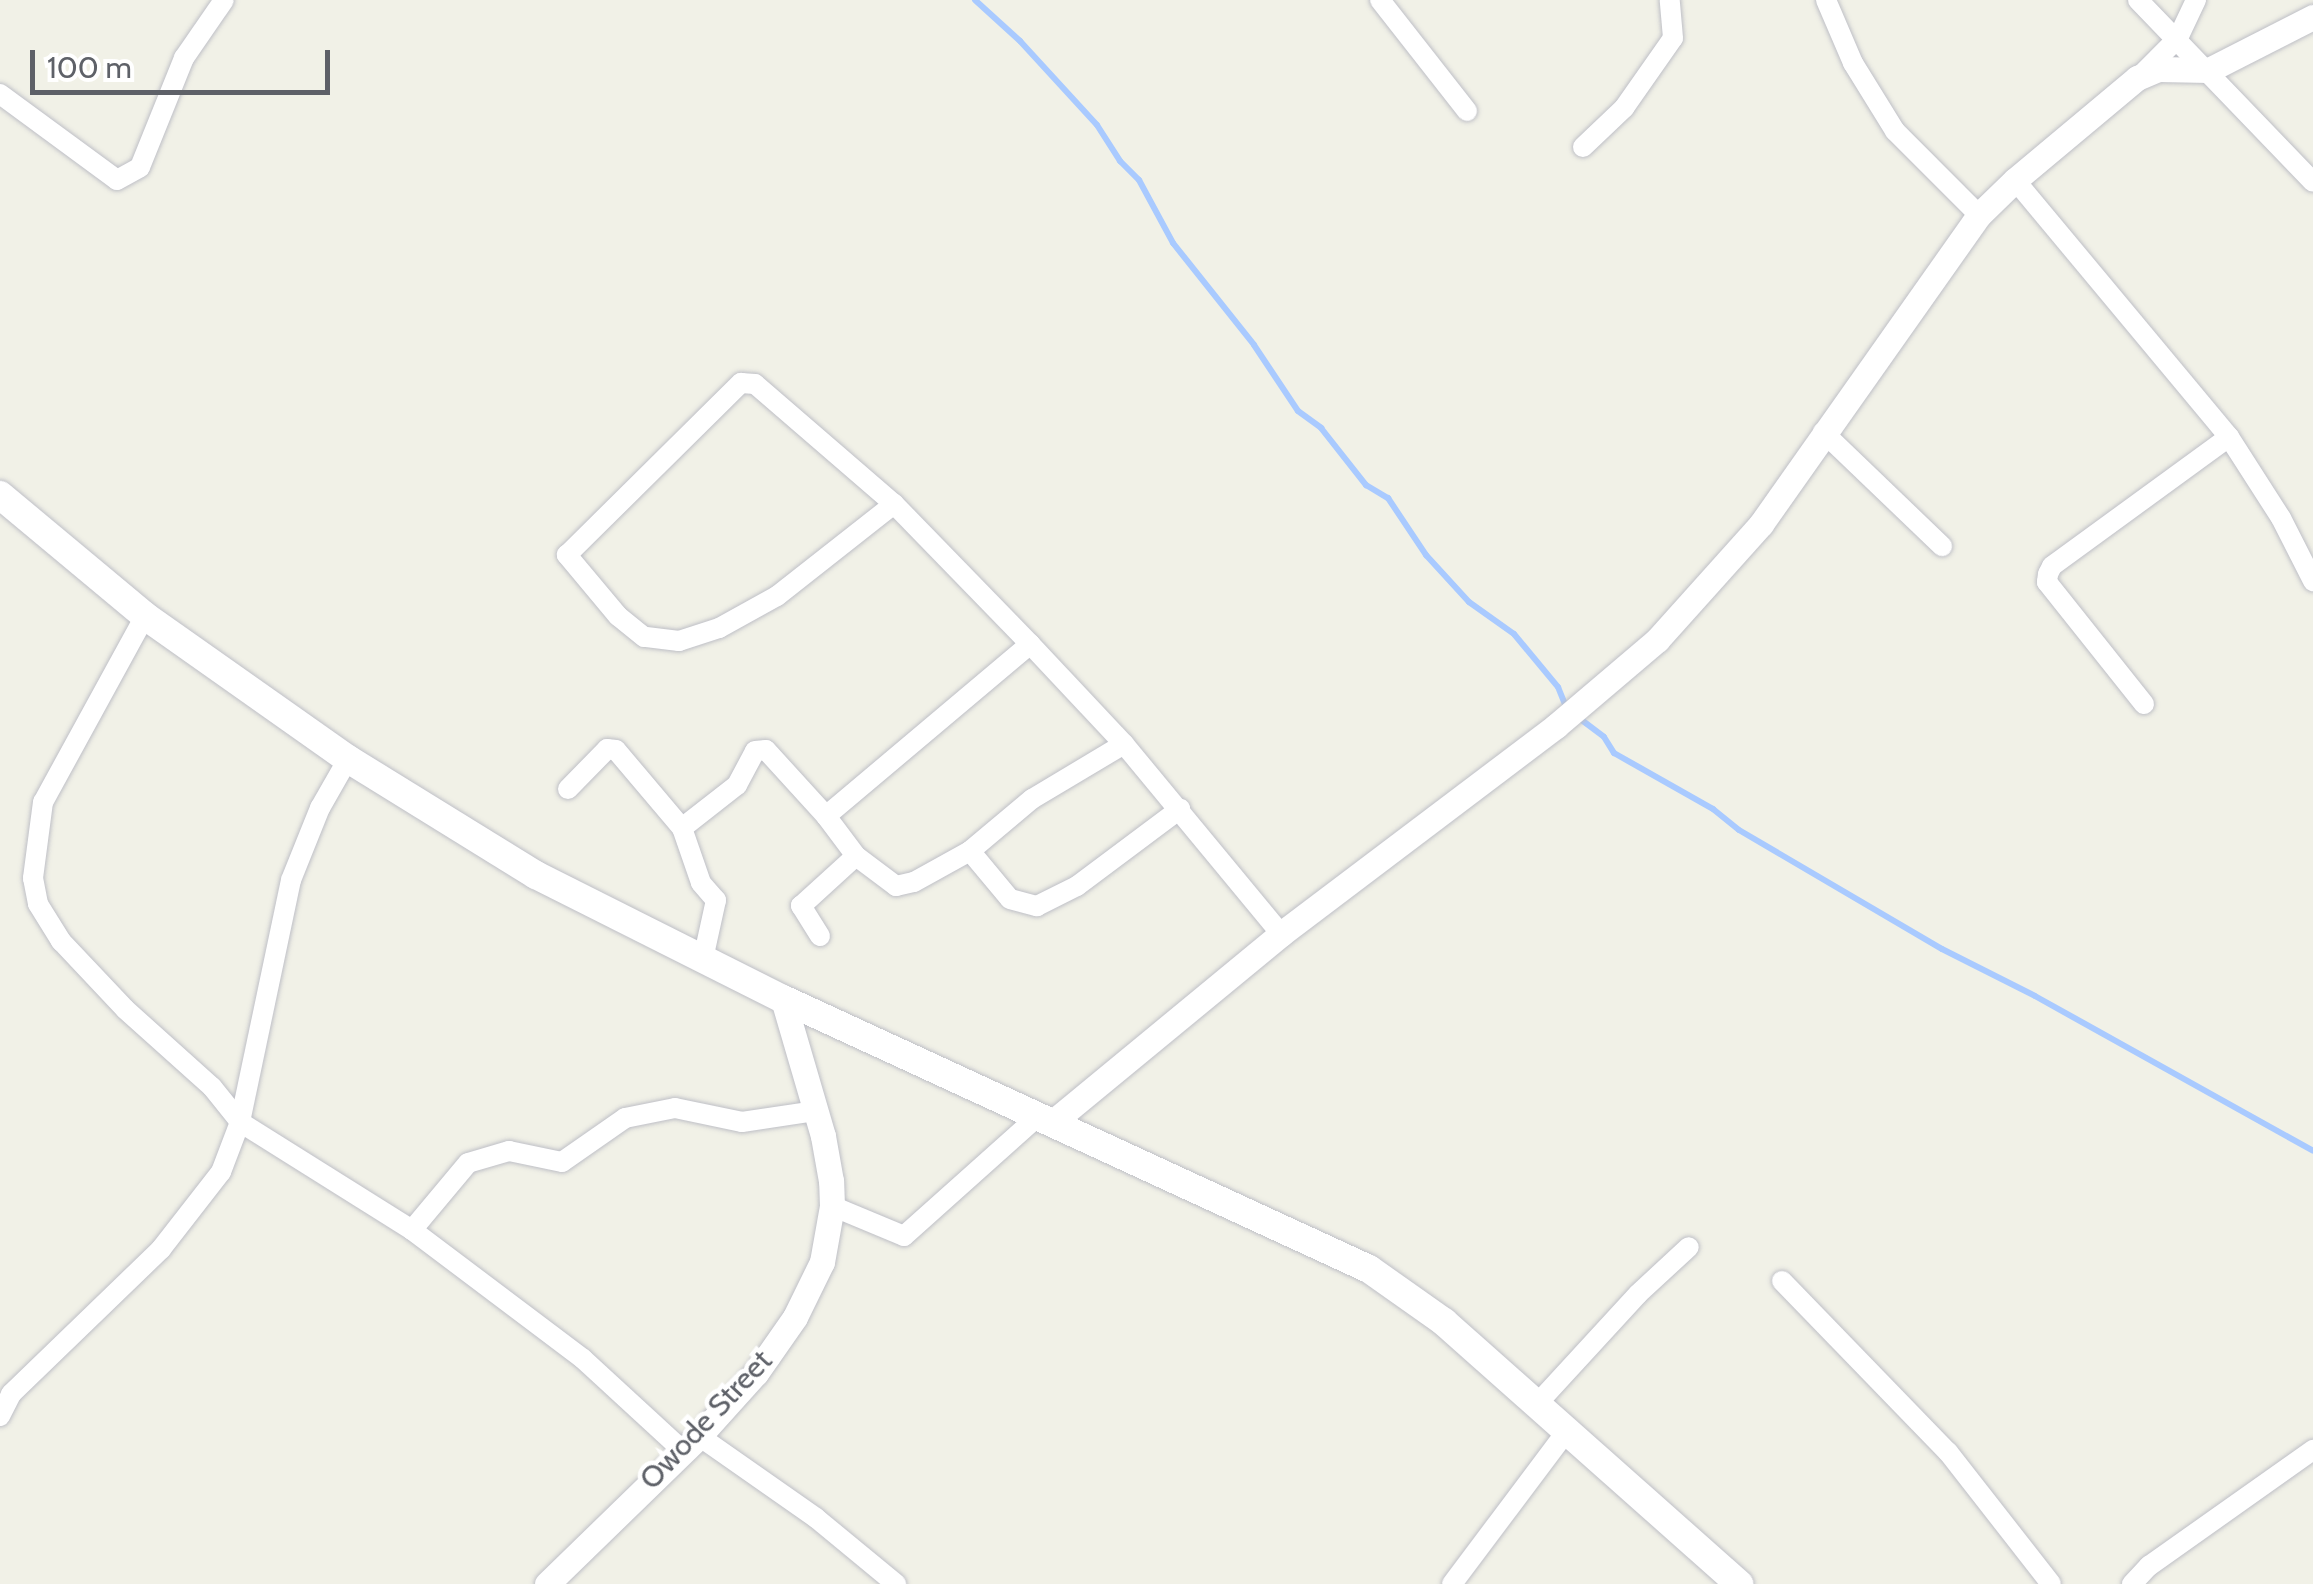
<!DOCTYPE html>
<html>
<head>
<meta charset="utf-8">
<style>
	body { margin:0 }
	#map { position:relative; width:2313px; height:1584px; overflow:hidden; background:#f1f1e7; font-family:Cabin,sans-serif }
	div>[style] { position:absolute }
	.stream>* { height:6px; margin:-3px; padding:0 3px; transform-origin:3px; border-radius:3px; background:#a9caff }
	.roads { filter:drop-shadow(0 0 2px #bebfc6) drop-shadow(0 0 2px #bebfc6) }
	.minor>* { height:20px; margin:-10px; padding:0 10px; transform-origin:10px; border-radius:10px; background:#fff }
	.tertiary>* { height:25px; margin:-12.5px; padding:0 12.5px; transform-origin:12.5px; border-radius:12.5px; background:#fff }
	.secondary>* { height:28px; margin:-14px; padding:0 14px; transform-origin:14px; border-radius:14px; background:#fff }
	span { translate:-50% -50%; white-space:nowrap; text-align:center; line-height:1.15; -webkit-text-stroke:9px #fff; paint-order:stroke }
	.street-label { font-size:30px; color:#5e6168 }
	.scale { position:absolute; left:30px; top:50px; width:300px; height:45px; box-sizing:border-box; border:5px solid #5e6168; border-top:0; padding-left:12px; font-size:30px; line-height:35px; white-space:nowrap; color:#5e6168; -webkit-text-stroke:8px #fff; paint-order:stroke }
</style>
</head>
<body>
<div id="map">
	<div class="stream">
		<div style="left:975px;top:0;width:61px;rotate:42.3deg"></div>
		<div style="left:1020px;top:41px;width:114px;rotate:47.5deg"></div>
		<div style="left:1097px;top:125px;width:43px;rotate:57.4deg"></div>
		<div style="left:1120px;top:161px;width:27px;rotate:45deg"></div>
		<div style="left:1139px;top:180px;width:72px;rotate:61.6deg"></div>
		<div style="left:1173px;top:243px;width:130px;rotate:51.5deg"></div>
		<div style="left:1254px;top:345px;width:79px;rotate:56.3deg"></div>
		<div style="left:1298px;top:411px;width:29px;rotate:36deg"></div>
		<div style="left:1321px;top:428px;width:73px;rotate:51.7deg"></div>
		<div style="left:1366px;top:485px;width:26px;rotate:31deg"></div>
		<div style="left:1388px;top:498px;width:69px;rotate:56.3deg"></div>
		<div style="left:1426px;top:555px;width:64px;rotate:47.5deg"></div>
		<div style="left:1469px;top:602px;width:55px;rotate:35.4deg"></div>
		<div style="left:1514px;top:634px;width:69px;rotate:50.3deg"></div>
		<div style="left:1558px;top:687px;width:22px;rotate:68deg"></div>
		<div style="left:1575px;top:715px;width:36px;rotate:37deg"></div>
		<div style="left:1604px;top:737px;width:19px;rotate:58deg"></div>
		<div style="left:1614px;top:753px;width:114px;rotate:29.5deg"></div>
		<div style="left:1713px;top:809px;width:33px;rotate:39deg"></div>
		<div style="left:1739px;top:830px;width:235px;rotate:30.4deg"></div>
		<div style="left:1942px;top:949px;width:104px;rotate:26.8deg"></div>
		<div style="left:2035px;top:996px;width:318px;rotate:29.1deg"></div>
	</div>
	<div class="roads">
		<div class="minor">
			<div style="left:1380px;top:0;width:141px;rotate:51.9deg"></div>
			<div style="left:1826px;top:0;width:69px;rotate:66.8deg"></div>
			<div style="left:1853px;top:63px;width:80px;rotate:58.3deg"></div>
			<div style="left:1895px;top:131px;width:119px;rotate:45deg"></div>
			<div style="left:2138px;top:0;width:252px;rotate:46.1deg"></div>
			<div style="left:2142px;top:74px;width:51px;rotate:-45deg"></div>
			<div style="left:2178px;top:38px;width:42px;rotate:-64.7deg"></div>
			<div style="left:0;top:94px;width:145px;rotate:36.3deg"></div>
			<div style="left:117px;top:180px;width:26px;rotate:-29deg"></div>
			<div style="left:140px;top:167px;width:118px;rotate:-68deg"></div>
			<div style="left:184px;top:58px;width:70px;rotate:-55.4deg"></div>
			<div style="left:1583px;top:147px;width:57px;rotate:-43.6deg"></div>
			<div style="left:1624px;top:108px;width:85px;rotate:-55deg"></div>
			<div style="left:1673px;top:38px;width:38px;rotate:-95deg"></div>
			<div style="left:2015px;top:180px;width:334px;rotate:50.2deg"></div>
			<div style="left:2229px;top:437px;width:96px;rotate:57.3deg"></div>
			<div style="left:2281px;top:518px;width:71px;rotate:63.1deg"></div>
			<div style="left:1823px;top:432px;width:165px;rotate:43.8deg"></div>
			<div style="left:894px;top:504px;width:149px;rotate:141.8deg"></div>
			<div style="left:777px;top:596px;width:66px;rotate:151.1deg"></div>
			<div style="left:719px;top:628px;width:42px;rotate:162deg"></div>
			<div style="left:679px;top:641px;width:35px;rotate:-173deg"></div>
			<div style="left:644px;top:637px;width:33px;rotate:-141deg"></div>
			<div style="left:618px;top:616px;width:80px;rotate:-129.9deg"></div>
			<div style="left:567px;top:555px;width:245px;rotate:-44.7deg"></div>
			<div style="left:741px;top:383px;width:14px;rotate:4deg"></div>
			<div style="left:755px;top:384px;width:184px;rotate:40.8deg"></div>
			<div style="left:894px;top:504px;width:195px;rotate:45.8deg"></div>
			<div style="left:1030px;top:644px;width:137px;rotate:46.8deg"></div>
			<div style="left:1124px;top:744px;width:246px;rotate:50.4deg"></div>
			<div style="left:145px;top:616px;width:212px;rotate:118.7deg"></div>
			<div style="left:43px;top:802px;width:77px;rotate:97.5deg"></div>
			<div style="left:33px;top:878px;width:26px;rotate:79deg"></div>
			<div style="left:38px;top:904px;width:44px;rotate:58.1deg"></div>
			<div style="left:61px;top:941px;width:93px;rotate:46.7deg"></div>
			<div style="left:125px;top:1009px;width:117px;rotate:41.9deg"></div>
			<div style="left:212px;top:1087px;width:45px;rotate:51.3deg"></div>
			<div style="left:240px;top:1122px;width:203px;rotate:32.1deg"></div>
			<div style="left:412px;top:1230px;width:214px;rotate:37deg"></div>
			<div style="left:583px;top:1359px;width:134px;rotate:42.6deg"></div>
			<div style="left:2144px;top:704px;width:156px;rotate:-128.5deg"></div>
			<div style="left:2047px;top:582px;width:8px;rotate:-83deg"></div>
			<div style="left:2048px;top:574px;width:9px;rotate:-63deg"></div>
			<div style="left:2052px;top:566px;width:219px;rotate:-36.1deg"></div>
			<div style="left:568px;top:789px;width:56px;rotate:-45.7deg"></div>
			<div style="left:607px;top:749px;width:9px;rotate:6deg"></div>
			<div style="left:616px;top:750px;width:102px;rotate:49.8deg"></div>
			<div style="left:682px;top:828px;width:58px;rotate:70.9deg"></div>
			<div style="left:701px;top:883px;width:23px;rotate:49deg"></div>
			<div style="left:716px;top:900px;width:60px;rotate:102.4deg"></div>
			<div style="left:826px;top:816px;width:50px;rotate:53.1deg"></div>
			<div style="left:856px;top:856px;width:50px;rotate:36.9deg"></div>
			<div style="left:896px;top:886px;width:18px;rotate:-13deg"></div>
			<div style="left:914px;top:882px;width:64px;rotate:-29deg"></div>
			<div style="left:970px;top:851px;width:81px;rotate:-40deg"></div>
			<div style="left:1032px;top:799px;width:107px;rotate:-30.9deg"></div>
			<div style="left:682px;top:828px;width:70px;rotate:-38deg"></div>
			<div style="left:737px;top:785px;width:38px;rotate:-62deg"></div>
			<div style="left:755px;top:751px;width:11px;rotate:-5deg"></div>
			<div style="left:766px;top:750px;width:89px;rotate:47.7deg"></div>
			<div style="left:826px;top:816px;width:267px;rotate:-40.1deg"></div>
			<div style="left:970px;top:851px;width:62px;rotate:50.2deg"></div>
			<div style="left:1010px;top:899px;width:28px;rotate:15deg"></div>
			<div style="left:1037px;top:906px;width:45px;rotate:-26.6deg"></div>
			<div style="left:1077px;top:886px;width:129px;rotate:-36.8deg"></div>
			<div style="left:820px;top:936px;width:36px;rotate:-122deg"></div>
			<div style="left:801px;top:906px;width:74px;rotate:-42.3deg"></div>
			<div style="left:832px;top:1206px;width:78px;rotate:22.6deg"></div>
			<div style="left:904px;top:1236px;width:178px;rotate:-41.8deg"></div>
			<div style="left:412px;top:1230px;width:87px;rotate:-50.1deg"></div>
			<div style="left:468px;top:1163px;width:43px;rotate:-16.3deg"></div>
			<div style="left:509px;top:1151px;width:54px;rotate:11.7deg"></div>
			<div style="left:562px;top:1162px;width:77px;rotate:-34.9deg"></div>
			<div style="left:625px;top:1118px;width:51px;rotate:-11.3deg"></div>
			<div style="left:675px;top:1108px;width:68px;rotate:11.8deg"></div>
			<div style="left:742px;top:1122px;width:75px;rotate:-8.5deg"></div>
			<div style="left:1782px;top:1281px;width:238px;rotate:45.9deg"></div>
			<div style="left:1948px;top:1452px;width:167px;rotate:52deg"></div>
			<div style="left:1537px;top:1404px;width:149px;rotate:-47.4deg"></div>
			<div style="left:1638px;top:1294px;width:69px;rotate:-42.7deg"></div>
			<div style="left:0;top:1416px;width:25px;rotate:-63deg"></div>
			<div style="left:11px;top:1394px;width:209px;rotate:-44deg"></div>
			<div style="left:161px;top:1249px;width:98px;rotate:-52.1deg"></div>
			<div style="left:221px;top:1172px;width:53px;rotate:-69.2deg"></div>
			<div style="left:240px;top:1122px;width:247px;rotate:-78.1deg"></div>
			<div style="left:291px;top:880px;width:78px;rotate:-68.1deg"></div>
			<div style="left:320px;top:808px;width:56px;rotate:-60.3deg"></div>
			<div style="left:699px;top:1436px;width:143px;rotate:35deg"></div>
			<div style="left:816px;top:1518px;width:104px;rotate:39.5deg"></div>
			<div style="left:1452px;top:1584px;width:190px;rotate:-53.1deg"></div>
			<div style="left:2132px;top:1584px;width:25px;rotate:-47deg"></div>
			<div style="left:2149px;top:1566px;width:201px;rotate:-35.3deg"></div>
		</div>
		<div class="tertiary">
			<div style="left:1053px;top:1122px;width:296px;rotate:-39.5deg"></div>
			<div style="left:1281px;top:934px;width:345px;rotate:-37.1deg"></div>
			<div style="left:1556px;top:726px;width:133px;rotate:-40.4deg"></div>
			<div style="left:1657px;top:640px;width:156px;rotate:-48.1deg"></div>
			<div style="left:1761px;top:524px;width:378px;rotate:-54.8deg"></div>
			<div style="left:1979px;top:215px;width:50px;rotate:-44.2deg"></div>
			<div style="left:2015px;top:180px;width:159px;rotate:-39.9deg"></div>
			<div style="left:2137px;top:78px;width:23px;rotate:-23deg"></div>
			<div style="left:2158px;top:69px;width:51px;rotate:1.1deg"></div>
			<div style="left:2209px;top:70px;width:117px;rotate:-27deg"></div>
			<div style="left:547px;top:1584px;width:212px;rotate:-44.2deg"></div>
			<div style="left:699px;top:1436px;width:85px;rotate:-47.9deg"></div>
			<div style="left:756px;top:1373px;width:68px;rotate:-55.1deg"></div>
			<div style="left:795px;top:1317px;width:61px;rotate:-63.9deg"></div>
			<div style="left:822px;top:1262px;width:57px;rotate:-79.9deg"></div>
			<div style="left:832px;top:1206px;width:25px;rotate:-92deg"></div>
			<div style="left:831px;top:1181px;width:46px;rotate:-100.1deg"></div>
			<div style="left:823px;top:1136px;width:143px;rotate:-106.3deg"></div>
		</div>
		<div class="secondary">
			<div style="left:0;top:495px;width:189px;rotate:39.8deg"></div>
			<div style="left:145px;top:616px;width:248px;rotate:35.2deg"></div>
			<div style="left:348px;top:759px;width:221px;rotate:31.7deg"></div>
			<div style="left:536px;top:875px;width:276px;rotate:26.7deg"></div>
			<div style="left:783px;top:999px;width:645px;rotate:24.74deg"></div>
			<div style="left:1369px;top:1269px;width:92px;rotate:35.2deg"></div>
			<div style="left:1444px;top:1322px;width:395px;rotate:41.6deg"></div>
		</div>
	</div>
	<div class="street-label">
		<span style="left:706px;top:1420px;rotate:-47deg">Owode Street</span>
	</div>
	<div class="scale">100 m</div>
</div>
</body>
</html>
